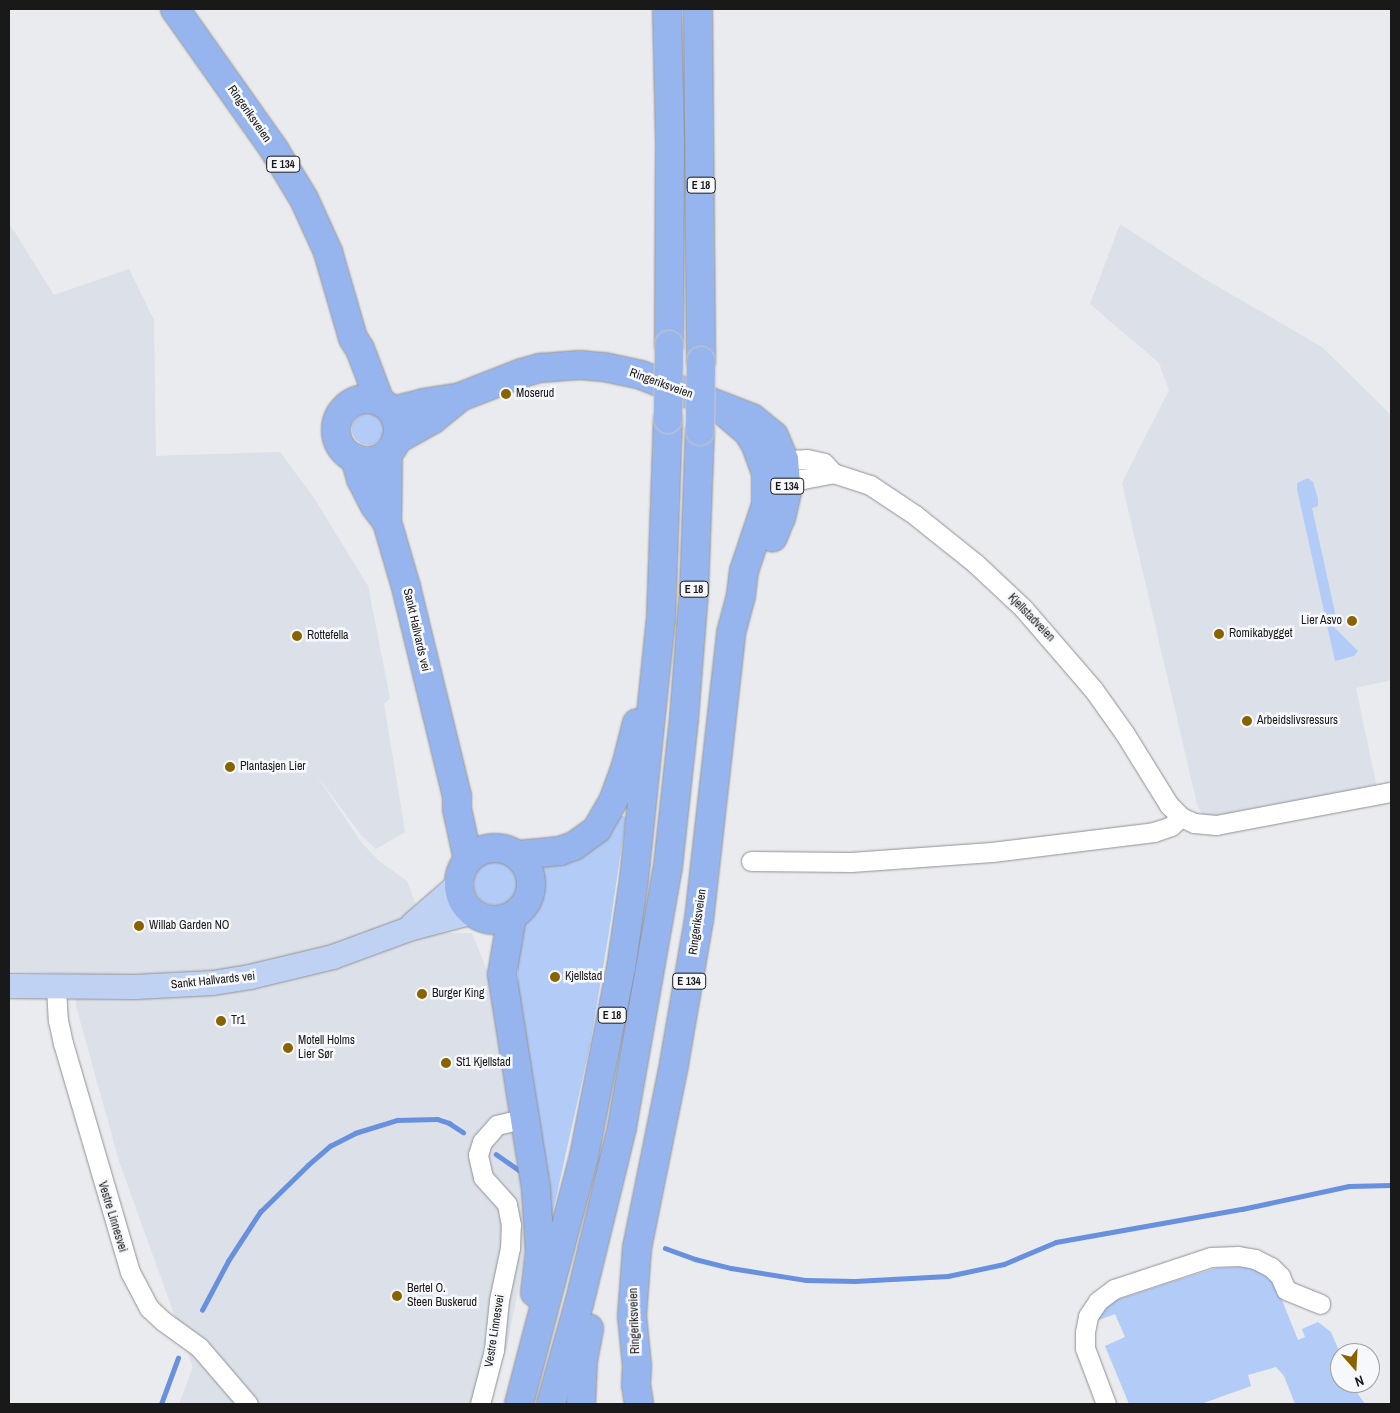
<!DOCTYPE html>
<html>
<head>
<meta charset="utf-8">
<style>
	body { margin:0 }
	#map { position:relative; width:1400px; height:1413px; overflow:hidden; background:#e9ebee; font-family:"Archivo Narrow",sans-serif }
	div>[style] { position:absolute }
	.built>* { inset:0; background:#dbe0e9 }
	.green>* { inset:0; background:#b3cbf7 }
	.round { border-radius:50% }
	.stream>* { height:4.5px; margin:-2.25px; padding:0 2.25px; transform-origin:2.25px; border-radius:2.25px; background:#6990de }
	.roads { filter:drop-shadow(0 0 1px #909194) drop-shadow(0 0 1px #909194) }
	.minor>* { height:19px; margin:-9.5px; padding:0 9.5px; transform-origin:9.5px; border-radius:9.5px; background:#fff }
	.major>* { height:24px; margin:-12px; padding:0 12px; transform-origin:12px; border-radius:12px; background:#c0d2f4 }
	.highway>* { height:28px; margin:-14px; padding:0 14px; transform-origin:14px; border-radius:14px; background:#96b4ed }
	.highway>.ring { margin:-14px; padding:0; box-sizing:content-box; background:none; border:28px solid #96b4ed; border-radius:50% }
	.bridges { filter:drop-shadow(0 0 1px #c8c8c8) drop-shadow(0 0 1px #c8c8c8) }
	.highway-bridge>* { height:28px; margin:-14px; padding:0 14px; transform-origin:14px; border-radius:14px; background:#96b4ed }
	.dots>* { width:14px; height:14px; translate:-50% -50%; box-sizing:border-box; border:2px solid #f7f8fb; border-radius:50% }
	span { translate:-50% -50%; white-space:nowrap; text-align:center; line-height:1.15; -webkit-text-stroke:5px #f7f8fb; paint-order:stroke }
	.shield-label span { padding:1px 4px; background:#f7f8fb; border:1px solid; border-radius:4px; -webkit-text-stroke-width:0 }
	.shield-label { font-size:11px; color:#19191a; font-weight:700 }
	.street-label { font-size:12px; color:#19191a }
	.poi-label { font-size:12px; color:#19191a }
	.left { translate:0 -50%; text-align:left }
	.right { translate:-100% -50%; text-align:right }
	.frame { position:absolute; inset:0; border:10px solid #19191a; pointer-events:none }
	.north { position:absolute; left:1330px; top:1343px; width:50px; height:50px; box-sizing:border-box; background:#f7f8fb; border:1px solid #9e9fa1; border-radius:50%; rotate:161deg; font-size:14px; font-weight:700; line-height:20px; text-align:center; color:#19191a }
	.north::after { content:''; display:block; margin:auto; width:18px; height:22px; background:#886300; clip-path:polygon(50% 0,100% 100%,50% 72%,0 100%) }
</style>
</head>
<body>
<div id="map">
	<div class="built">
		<div style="clip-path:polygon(9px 223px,54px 295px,129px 269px,154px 320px,156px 456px,280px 452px,314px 498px,368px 586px,390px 698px,384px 704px,405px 832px,376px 849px,361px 835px,313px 770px,361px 842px,379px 861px,407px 881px,426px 933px,472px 933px,492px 983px,501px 1058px,530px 1225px,507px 1348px,485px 1404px,179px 1404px,193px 1367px,119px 1161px,76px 1006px,76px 974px,9px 971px)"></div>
		<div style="clip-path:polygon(1120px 224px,1203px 278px,1322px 347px,1391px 415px,1391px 680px,1356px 688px,1377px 788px,1226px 826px,1202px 814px,1197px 804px,1122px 483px,1169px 390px,1159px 363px,1090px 304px)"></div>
	</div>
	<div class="green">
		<div class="round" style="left:352px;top:413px;width:32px;height:32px"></div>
		<div style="clip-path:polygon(1308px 478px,1313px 482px,1318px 499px,1318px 506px,1312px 508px,1336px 617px,1331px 619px,1332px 625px,1358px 651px,1354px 656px,1335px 661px,1297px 489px,1297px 483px)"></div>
		<div style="clip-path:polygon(615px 813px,626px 817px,609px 932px,590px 1045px,550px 1225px,518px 990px,518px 931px,538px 900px,542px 882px,541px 870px)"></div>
		<div class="round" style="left:474px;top:861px;width:44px;height:44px"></div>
		<div style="clip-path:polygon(1243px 1267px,1263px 1272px,1276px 1285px,1298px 1340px,1305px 1337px,1302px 1329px,1318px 1322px,1331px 1332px,1340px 1353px,1340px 1383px,1346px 1383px,1356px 1391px,1365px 1404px,1295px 1404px,1284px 1376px,1276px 1367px,1248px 1375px,1251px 1386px,1201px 1404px,1129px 1404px,1105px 1346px,1125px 1337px,1115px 1314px,1096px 1321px,1098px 1311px,1110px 1302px,1168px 1283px,1216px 1268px)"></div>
	</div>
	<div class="stream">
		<div style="left:496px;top:1154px;width:29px;rotate:35deg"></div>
		<div style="left:665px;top:1248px;width:32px;rotate:20deg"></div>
		<div style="left:695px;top:1259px;width:37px;rotate:14deg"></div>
		<div style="left:731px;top:1268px;width:76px;rotate:9.1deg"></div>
		<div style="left:806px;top:1280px;width:49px;rotate:1.2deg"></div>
		<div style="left:855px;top:1281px;width:93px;rotate:-3.1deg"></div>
		<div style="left:948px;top:1276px;width:57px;rotate:-12.1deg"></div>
		<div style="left:1004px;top:1264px;width:56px;rotate:-22.9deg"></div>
		<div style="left:1056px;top:1242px;width:189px;rotate:-10.1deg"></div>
		<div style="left:1242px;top:1209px;width:109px;rotate:-12.1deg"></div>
		<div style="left:1349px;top:1186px;width:42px;rotate:-1.4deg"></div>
		<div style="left:202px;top:1310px;width:55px;rotate:-62deg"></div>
		<div style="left:228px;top:1261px;width:59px;rotate:-56.9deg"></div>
		<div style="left:260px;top:1212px;width:67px;rotate:-44.4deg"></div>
		<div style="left:308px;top:1165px;width:29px;rotate:-41deg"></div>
		<div style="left:330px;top:1146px;width:28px;rotate:-27deg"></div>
		<div style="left:355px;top:1133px;width:44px;rotate:-17.2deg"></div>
		<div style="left:397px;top:1120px;width:40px;rotate:-1.4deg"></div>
		<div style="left:437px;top:1119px;width:13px;rotate:18deg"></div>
		<div style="left:449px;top:1123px;width:17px;rotate:33deg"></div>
		<div style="left:161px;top:1404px;width:49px;rotate:-69.7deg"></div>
	</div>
	<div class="roads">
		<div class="minor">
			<div style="left:775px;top:466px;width:11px;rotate:-34deg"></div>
			<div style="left:784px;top:460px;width:23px;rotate:-2deg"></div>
			<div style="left:807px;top:459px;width:17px;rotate:13deg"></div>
			<div style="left:824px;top:463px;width:13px;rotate:48deg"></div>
			<div style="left:833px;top:473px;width:39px;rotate:18deg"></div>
			<div style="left:870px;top:485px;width:54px;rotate:33.7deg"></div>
			<div style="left:915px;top:515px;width:77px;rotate:38.7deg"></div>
			<div style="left:975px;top:563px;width:66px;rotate:43.2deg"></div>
			<div style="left:1023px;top:608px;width:107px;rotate:49.2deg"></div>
			<div style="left:1093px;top:689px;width:55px;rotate:54.6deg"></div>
			<div style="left:1125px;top:734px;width:84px;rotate:58.2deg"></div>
			<div style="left:1169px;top:805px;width:17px;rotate:45deg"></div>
			<div style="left:1181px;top:817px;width:14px;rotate:25deg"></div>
			<div style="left:1194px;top:823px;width:22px;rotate:5deg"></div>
			<div style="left:1216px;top:825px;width:178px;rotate:-10.7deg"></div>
			<div style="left:775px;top:476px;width:13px;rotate:18deg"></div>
			<div style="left:787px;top:480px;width:16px;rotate:-4deg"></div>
			<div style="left:803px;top:479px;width:31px;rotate:-11deg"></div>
			<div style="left:751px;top:861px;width:100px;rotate:0.6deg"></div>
			<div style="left:851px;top:862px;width:141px;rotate:-4.1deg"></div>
			<div style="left:992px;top:852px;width:163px;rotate:-7deg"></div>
			<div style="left:1154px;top:832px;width:18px;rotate:-19deg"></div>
			<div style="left:1171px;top:826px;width:13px;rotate:-42deg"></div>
			<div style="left:56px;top:986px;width:34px;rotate:87deg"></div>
			<div style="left:58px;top:1020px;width:24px;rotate:78deg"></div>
			<div style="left:63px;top:1043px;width:239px;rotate:73.7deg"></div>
			<div style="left:130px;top:1272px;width:41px;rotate:62.2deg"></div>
			<div style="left:149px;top:1308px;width:19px;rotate:43deg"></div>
			<div style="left:163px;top:1321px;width:44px;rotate:35.8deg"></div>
			<div style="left:199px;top:1347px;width:75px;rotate:49.3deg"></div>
			<div style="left:480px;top:1404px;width:56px;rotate:-75.5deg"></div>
			<div style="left:494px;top:1350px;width:50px;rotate:-84.3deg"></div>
			<div style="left:499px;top:1300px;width:53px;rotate:-78.1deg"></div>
			<div style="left:510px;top:1248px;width:23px;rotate:-88deg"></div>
			<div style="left:511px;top:1225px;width:21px;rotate:-101deg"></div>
			<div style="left:507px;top:1204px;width:36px;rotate:-132deg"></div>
			<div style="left:483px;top:1177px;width:23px;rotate:-103deg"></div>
			<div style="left:478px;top:1155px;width:14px;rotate:-73deg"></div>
			<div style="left:482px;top:1142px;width:23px;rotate:-49deg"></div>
			<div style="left:497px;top:1125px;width:30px;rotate:-14deg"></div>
			<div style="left:1106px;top:1404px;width:60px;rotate:-110.6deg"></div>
			<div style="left:1085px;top:1348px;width:16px;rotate:-90deg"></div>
			<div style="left:1085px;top:1332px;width:16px;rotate:-79deg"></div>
			<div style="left:1088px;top:1316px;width:18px;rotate:-56deg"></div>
			<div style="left:1098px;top:1301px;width:20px;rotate:-37deg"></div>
			<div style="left:1114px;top:1289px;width:102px;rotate:-18.3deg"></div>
			<div style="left:1211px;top:1257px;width:27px;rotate:-2deg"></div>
			<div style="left:1238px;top:1256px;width:17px;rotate:10deg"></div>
			<div style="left:1255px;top:1259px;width:18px;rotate:27deg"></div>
			<div style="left:1271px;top:1267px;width:13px;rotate:45deg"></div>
			<div style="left:1280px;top:1276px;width:15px;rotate:67deg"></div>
			<div style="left:1286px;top:1290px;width:37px;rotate:22deg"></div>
		</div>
		<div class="major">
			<div style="left:413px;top:924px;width:61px;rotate:-41deg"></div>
			<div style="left:9px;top:986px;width:126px;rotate:0.5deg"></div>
			<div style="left:135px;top:987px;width:78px;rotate:-2.9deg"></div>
			<div style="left:213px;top:983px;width:37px;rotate:-9deg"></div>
			<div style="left:250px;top:977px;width:85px;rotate:-13.5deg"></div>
			<div style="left:333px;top:957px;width:81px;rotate:-20.2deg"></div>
			<div style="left:409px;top:929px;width:66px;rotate:-14.9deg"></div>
		</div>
		<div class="highway">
			<div style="left:175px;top:9px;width:174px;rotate:54.8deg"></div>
			<div style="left:275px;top:151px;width:56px;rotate:58.9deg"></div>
			<div style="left:304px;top:199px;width:58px;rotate:65.6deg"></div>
			<div style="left:328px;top:252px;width:90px;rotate:73.8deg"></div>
			<div style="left:353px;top:338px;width:13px;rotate:58deg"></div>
			<div style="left:360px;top:349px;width:57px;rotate:69.3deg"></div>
			<div style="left:667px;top:9px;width:136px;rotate:88.7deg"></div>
			<div style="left:670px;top:145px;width:200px;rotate:90.3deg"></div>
			<div style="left:698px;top:9px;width:352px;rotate:89.5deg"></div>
			<div class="ring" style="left:336px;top:399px;width:34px;height:34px"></div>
			<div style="left:392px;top:411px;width:32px;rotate:-14deg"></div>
			<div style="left:423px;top:403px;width:37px;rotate:-9deg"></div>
			<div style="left:460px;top:397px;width:66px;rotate:-21.2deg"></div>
			<div style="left:522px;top:373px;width:19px;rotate:-16deg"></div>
			<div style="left:540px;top:368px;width:40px;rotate:-4.3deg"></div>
			<div style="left:580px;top:365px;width:24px;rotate:5deg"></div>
			<div style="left:604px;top:367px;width:38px;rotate:12deg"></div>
			<div style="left:641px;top:375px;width:119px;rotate:21.2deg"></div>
			<div style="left:752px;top:418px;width:28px;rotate:39deg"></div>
			<div style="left:774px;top:436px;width:26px;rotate:67deg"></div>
			<div style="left:784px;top:460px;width:32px;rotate:85deg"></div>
			<div style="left:787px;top:492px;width:26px;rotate:103deg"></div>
			<div style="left:781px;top:517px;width:22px;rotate:112deg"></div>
			<div style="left:396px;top:440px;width:41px;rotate:-29.1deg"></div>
			<div style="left:432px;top:420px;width:35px;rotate:-39deg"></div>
			<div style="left:388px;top:453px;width:69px;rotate:90.8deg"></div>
			<div style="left:387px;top:522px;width:68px;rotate:73.7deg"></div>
			<div style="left:406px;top:587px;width:216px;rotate:76.3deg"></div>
			<div style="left:457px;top:797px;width:12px;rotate:90deg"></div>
			<div style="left:457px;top:809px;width:52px;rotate:77.8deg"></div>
			<div style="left:355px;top:458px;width:22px;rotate:74deg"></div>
			<div style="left:361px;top:479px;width:30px;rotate:63deg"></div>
			<div style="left:375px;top:506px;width:20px;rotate:53deg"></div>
			<div class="ring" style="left:459px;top:848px;width:44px;height:44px"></div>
			<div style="left:518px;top:855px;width:42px;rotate:-5.4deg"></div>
			<div style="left:560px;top:851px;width:15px;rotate:-20deg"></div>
			<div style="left:574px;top:846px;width:29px;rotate:-36deg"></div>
			<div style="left:597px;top:829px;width:34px;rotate:-60deg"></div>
			<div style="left:614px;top:799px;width:35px;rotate:-70deg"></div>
			<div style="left:626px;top:766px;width:44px;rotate:-75.7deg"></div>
			<div style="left:512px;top:916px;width:59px;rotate:99.8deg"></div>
			<div style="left:502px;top:974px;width:217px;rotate:81deg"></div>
			<div style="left:536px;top:1188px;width:63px;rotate:86.4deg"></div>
			<div style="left:540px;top:1251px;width:42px;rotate:96.8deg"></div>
			<div style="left:519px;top:1404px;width:256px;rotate:-75.3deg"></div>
			<div style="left:584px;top:1156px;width:192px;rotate:-78.9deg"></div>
			<div style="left:621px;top:968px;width:90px;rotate:-81.7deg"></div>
			<div style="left:634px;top:879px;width:262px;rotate:-84.1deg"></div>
			<div style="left:661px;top:618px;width:199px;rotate:-88deg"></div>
			<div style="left:551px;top:1404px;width:104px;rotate:-74.4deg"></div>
			<div style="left:579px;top:1304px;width:182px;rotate:-76.3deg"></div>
			<div style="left:622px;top:1127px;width:265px;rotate:-80deg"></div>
			<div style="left:668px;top:866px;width:149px;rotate:-83.8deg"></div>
			<div style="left:684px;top:718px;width:127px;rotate:-85.5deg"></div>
			<div style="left:694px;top:591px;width:160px;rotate:-87.9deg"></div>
			<div style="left:581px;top:1404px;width:44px;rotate:-87.4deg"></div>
			<div style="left:583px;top:1360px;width:32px;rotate:-79deg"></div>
			<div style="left:639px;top:1404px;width:19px;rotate:-99deg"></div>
			<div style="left:636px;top:1385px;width:19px;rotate:-87deg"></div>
			<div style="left:637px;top:1366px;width:50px;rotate:-95.7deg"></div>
			<div style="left:632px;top:1316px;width:68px;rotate:-85.8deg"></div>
			<div style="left:637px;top:1248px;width:188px;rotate:-78.6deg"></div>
			<div style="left:674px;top:1064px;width:146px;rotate:-80.2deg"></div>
			<div style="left:699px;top:920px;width:289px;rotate:-83.6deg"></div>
			<div style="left:731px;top:633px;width:39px;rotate:-75deg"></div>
			<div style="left:741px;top:595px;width:24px;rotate:-83deg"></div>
			<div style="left:744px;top:571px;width:70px;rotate:-71.6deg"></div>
			<div style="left:766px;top:505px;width:32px;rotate:-90deg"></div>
			<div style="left:766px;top:473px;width:30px;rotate:-110deg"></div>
			<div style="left:756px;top:445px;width:15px;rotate:-122deg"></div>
			<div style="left:748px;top:432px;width:42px;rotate:-139.8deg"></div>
		</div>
	</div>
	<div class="bridges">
		<div class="highway-bridge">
			<div style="left:668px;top:419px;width:74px;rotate:-89.2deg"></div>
			<div style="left:700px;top:431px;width:70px;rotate:-89.2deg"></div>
		</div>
	</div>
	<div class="dots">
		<div style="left:506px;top:394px;background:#886300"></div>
		<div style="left:1352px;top:621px;background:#886300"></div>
		<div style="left:1219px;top:634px;background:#886300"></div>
		<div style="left:297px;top:636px;background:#886300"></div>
		<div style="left:1247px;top:721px;background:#886300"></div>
		<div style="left:230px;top:767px;background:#886300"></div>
		<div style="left:139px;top:926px;background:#886300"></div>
		<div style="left:555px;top:977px;background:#886300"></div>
		<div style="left:422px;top:994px;background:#886300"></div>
		<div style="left:221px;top:1021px;background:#886300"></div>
		<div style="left:288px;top:1048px;background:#886300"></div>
		<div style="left:446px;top:1063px;background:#886300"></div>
		<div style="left:397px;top:1296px;background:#886300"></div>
	</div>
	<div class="shield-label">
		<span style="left:283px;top:164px">E 134</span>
		<span style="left:701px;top:185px">E 18</span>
		<span style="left:787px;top:486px">E 134</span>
		<span style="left:694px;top:589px">E 18</span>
		<span style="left:689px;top:981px">E 134</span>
		<span style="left:612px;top:1015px">E 18</span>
	</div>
	<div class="street-label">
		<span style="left:249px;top:114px;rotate:55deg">Ringeriksveien</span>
		<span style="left:661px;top:384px;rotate:20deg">Ringeriksveien</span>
		<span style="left:1031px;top:618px;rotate:46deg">Kjellstadveien</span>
		<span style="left:416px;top:630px;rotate:77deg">Sankt Hallvards vei</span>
		<span style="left:698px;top:922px;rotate:-82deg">Ringeriksveien</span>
		<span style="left:213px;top:981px;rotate:-6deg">Sankt Hallvards vei</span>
		<span style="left:112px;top:1217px;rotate:73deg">Vestre Linnesvei</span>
		<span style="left:635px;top:1321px;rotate:-92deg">Ringeriksveien</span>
		<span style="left:495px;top:1331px;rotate:-81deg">Vestre Linnesvei</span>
	</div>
	<div class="poi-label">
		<span class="left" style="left:516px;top:394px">Moserud</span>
		<span class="right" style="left:1342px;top:621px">Lier Asvo</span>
		<span class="left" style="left:1229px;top:634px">Romikabygget</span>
		<span class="left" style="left:307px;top:636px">Rottefella</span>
		<span class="left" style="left:1257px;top:721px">Arbeidslivsressurs</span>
		<span class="left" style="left:240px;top:767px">Plantasjen Lier</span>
		<span class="left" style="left:149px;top:926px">Willab Garden NO</span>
		<span class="left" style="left:565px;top:977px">Kjellstad</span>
		<span class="left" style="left:432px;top:994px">Burger King</span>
		<span class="left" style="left:231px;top:1021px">Tr1</span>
		<span class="left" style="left:298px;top:1048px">Motell Holms<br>Lier Sør</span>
		<span class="left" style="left:456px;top:1063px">St1 Kjellstad</span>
		<span class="left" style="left:407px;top:1296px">Bertel O.<br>Steen Buskerud</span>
	</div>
	<div class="frame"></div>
	<div class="north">N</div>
</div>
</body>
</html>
